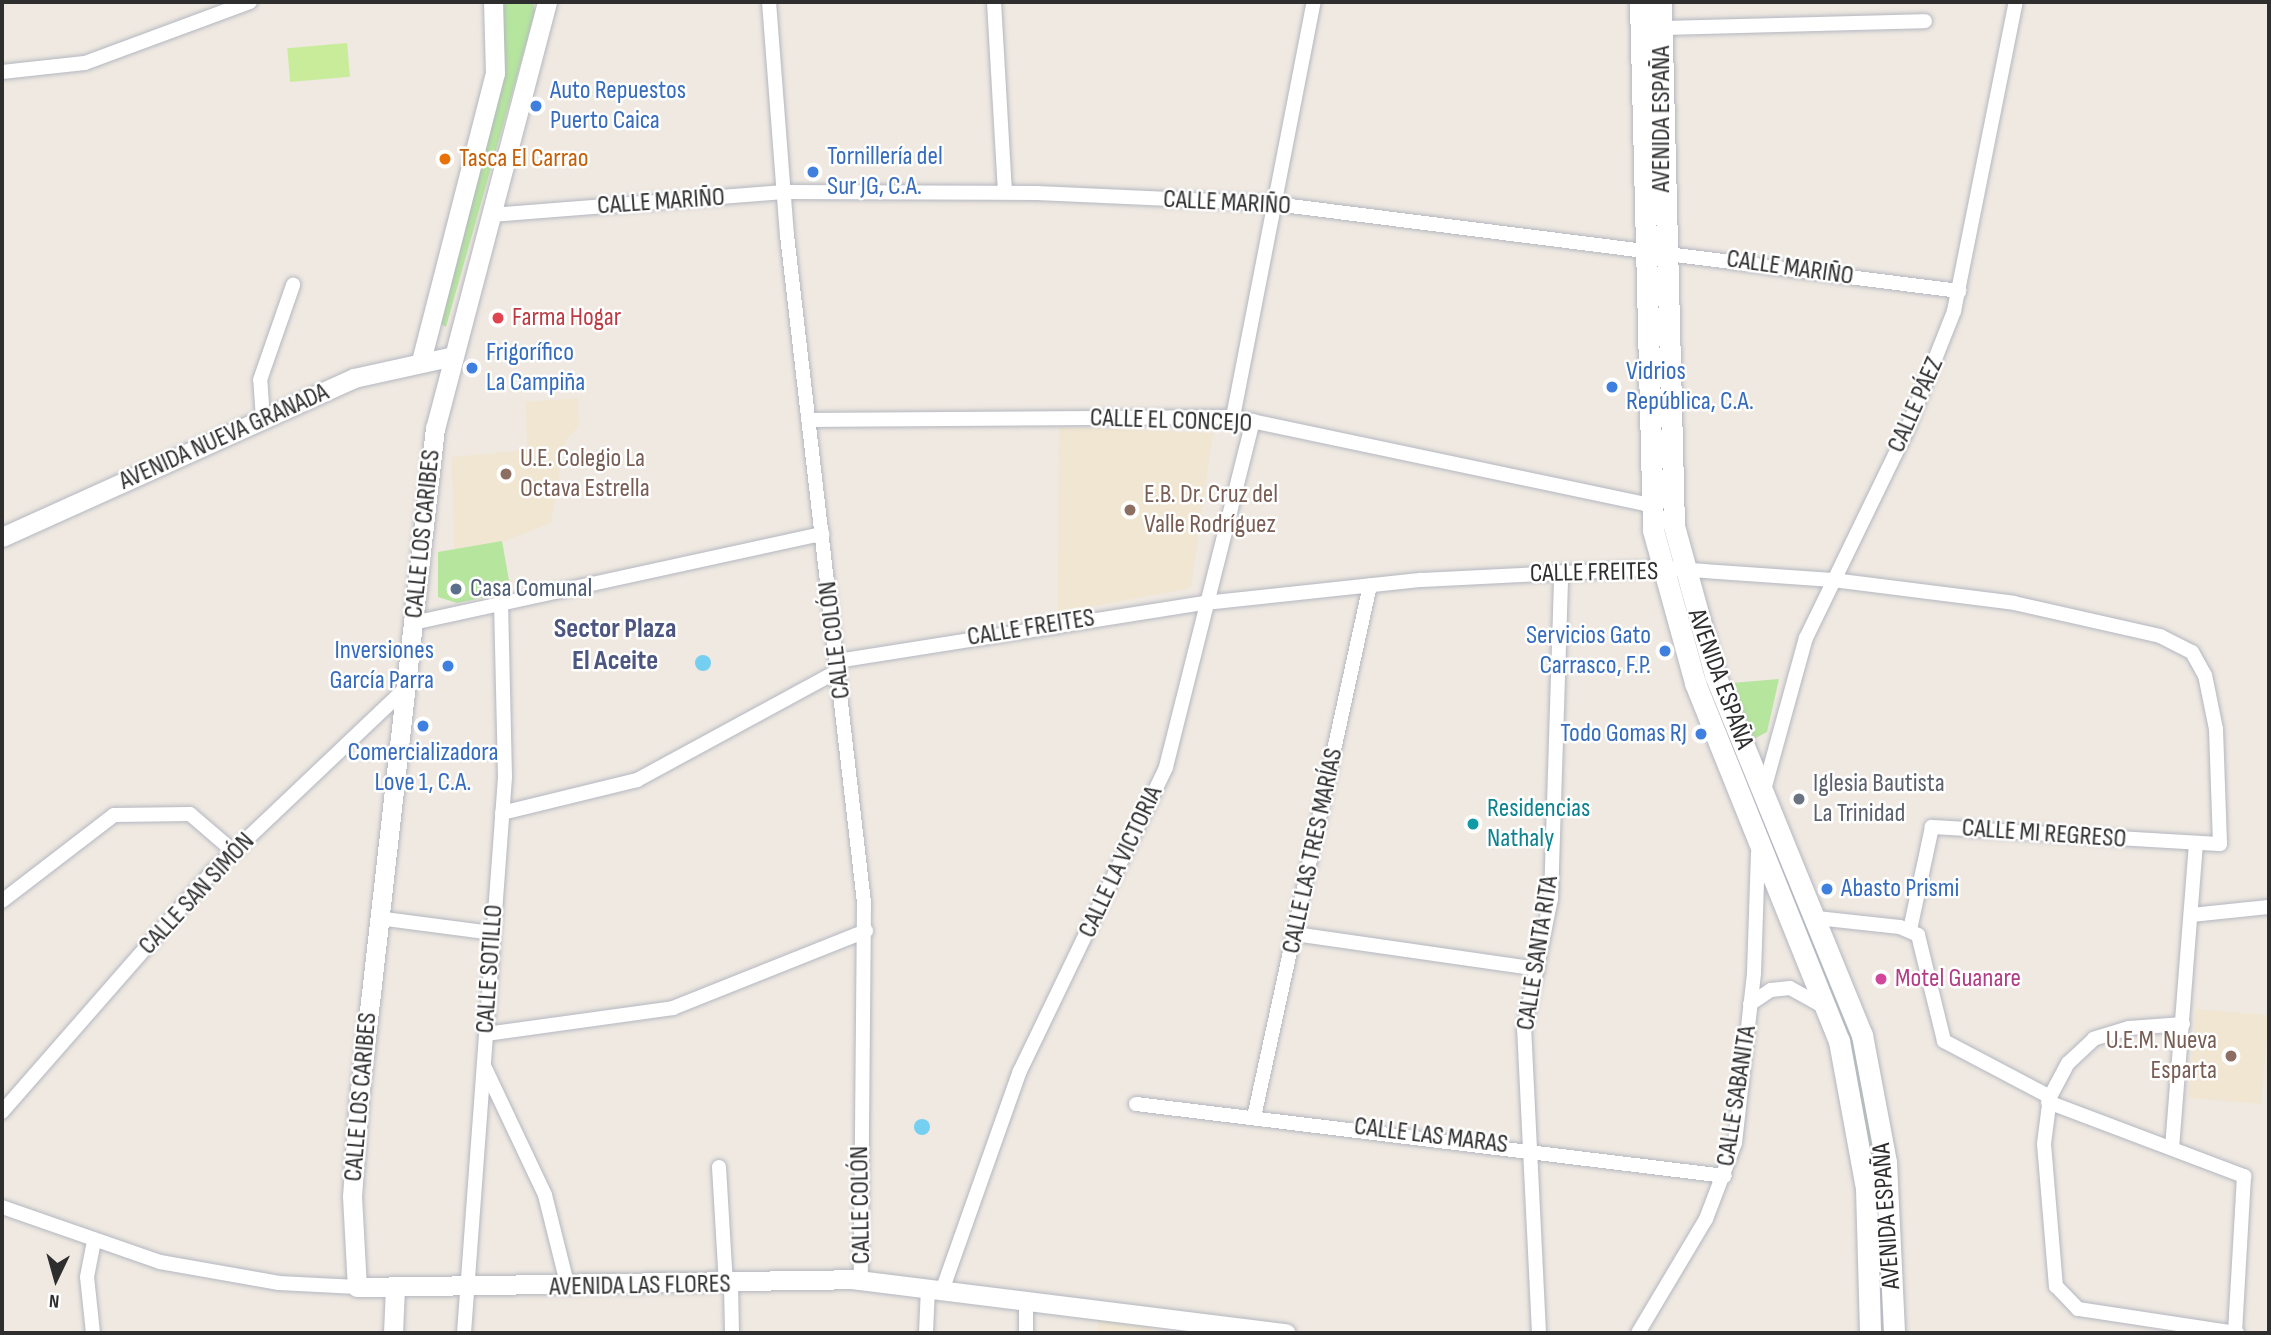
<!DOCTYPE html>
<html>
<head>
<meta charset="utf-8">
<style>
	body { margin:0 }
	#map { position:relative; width:2271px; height:1335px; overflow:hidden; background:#efe9e1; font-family:"Sofia Sans Condensed",sans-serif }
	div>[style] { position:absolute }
	.education>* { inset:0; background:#f0e6d1; transform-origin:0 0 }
	.green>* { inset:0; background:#b6e59e }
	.pitch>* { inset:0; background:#c9ec9a; transform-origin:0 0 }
	.water>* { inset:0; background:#75cff0 }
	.round { border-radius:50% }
	.roads { filter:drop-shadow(0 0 2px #b4b7c1) drop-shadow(0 0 2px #b4b7c1) }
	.minor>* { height:14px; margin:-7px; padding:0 7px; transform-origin:7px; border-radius:7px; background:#fff }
	.tertiary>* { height:19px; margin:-9.5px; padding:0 9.5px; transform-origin:9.5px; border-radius:9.5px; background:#fff }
	.secondary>* { height:21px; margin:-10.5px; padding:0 10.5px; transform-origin:10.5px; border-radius:10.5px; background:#fff }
	.dots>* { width:19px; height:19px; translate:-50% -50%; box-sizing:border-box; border:4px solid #fff; border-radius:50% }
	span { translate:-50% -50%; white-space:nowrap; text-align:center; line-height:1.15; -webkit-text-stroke:5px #fff; paint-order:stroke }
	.shop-label { font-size:26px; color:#366cbe }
	.left { translate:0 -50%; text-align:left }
	.right { translate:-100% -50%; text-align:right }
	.street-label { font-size:26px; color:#2e2e2e }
	.food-label { font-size:26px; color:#c56008 }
	.health-label { font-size:26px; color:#be3a42 }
	.education-label { font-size:26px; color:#785e54 }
	.service-label { font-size:26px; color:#4e5e75 }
	.worship-label { font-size:26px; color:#5b616d }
	.culture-label { font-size:26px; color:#0d838f }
	.hotel-label { font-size:26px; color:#b23c85 }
	.neighbourhood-label { font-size:28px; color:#4d5680; font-weight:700 }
	.frame { position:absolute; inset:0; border:4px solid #2e2e2e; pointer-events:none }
	.north { position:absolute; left:21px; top:1244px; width:70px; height:70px; -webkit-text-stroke:5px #fff; paint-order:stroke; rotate:185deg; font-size:19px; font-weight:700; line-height:28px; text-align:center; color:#2e2e2e }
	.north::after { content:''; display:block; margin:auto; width:24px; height:32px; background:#2e2e2e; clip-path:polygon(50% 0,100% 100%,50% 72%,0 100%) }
</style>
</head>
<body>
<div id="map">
	<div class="education">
		<div style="clip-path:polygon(578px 398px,579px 426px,565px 441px,551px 523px,505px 541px,454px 549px,452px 457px,527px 450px,526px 402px)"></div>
		<div style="clip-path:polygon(1059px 427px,1213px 433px,1191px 588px,1058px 613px)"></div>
		<div style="left:2196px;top:1009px;width:73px;height:89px;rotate:5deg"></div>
		<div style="clip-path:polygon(1099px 1318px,1153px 1327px,1153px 1333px,1097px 1333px)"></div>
	</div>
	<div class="green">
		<div style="clip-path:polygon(505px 2px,533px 2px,535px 12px,446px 327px,441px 324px)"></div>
		<div style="clip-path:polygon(502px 541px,511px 592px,457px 603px,438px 597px,438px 552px)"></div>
		<div style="clip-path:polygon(1681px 595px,1846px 1011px,1875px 1135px,1884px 1323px,1861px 1105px,1702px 680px)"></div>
		<div style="clip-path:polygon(1779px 679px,1767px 732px,1754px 739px,1732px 683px)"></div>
	</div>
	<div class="pitch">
		<div style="left:347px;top:43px;width:34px;height:60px;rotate:85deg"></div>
	</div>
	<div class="water">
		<div class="round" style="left:695px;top:655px;width:16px;height:16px"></div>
		<div class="round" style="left:914px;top:1119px;width:16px;height:16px"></div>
	</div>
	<div class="roads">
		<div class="minor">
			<div style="left:769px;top:2px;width:234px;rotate:85.6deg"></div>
			<div style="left:787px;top:235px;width:672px;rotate:83.42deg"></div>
			<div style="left:864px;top:903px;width:376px;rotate:90.5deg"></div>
			<div style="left:994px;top:2px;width:190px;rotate:86.7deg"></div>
			<div style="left:1661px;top:28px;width:264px;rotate:-1.5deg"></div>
			<div style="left:2px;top:72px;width:83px;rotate:-6.2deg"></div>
			<div style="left:85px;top:63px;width:176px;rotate:-20.3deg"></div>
			<div style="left:491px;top:215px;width:294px;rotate:-4.5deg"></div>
			<div style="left:784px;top:192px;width:253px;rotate:0.2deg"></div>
			<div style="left:1037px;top:193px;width:238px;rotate:2.6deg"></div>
			<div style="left:1275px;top:204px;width:690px;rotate:7.25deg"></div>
			<div style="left:1233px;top:417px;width:423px;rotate:-79deg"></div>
			<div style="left:263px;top:419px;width:39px;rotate:-94deg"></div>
			<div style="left:260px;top:380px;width:101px;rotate:-70.8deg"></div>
			<div style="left:810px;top:420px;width:423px;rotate:-0.4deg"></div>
			<div style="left:1233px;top:417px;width:426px;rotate:11.9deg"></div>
			<div style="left:413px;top:623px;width:419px;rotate:-12.3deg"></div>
			<div style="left:837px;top:661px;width:373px;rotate:-9deg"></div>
			<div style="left:1205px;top:603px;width:218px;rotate:-6.1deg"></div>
			<div style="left:1422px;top:580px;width:239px;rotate:-2.9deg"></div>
			<div style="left:1661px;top:568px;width:172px;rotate:4deg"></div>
			<div style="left:1833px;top:580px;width:182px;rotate:7.2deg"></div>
			<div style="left:2014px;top:603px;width:150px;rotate:12.7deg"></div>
			<div style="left:2160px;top:636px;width:36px;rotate:27deg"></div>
			<div style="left:2192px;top:652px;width:26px;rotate:61deg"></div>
			<div style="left:2205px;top:675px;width:55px;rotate:78.5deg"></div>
			<div style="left:2216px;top:729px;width:115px;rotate:88deg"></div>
			<div style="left:2220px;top:844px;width:289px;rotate:-176.6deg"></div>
			<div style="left:1932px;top:827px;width:105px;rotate:102.1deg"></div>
			<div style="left:1764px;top:790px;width:158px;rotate:-74.6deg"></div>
			<div style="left:1806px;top:638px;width:231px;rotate:-64.1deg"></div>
			<div style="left:1907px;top:430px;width:128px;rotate:-68.4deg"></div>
			<div style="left:1954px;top:311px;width:315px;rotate:-78.7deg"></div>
			<div style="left:502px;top:813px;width:139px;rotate:-13.7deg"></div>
			<div style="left:637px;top:780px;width:229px;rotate:-28.5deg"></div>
			<div style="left:2px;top:901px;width:141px;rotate:-37.5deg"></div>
			<div style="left:114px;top:815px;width:76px;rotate:-0.8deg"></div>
			<div style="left:190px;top:814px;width:57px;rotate:40.7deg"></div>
			<div style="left:2191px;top:915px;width:78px;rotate:-5.9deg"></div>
			<div style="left:378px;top:918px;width:115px;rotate:7.5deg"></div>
			<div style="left:1817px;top:918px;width:83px;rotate:6.2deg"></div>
			<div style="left:1900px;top:927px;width:20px;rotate:24deg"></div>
			<div style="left:1918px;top:935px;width:109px;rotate:76.2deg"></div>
			<div style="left:1944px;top:1041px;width:120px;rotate:27.8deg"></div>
			<div style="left:1295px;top:934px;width:245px;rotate:8.2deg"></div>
			<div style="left:1750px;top:1004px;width:25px;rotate:-34deg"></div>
			<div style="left:1771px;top:990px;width:19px;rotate:-6deg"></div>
			<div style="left:1790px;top:988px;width:37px;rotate:29deg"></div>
			<div style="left:2183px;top:1024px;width:54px;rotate:175.8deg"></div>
			<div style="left:2129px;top:1028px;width:37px;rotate:163deg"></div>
			<div style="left:2094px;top:1039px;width:35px;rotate:137deg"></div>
			<div style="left:2068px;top:1063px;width:38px;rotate:118deg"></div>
			<div style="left:2050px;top:1097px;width:47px;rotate:97.3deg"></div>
			<div style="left:2044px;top:1144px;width:143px;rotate:85.2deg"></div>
			<div style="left:2056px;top:1286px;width:32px;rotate:46deg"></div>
			<div style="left:2078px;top:1309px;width:161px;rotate:8.6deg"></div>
			<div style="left:486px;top:1034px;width:189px;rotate:-7.9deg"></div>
			<div style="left:673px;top:1008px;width:208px;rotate:-21.8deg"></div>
			<div style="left:485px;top:1068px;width:140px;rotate:64.7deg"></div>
			<div style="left:545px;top:1195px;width:95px;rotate:76deg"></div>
			<div style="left:2048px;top:1102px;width:210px;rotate:20.7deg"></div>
			<div style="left:2244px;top:1176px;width:157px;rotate:93.3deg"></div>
			<div style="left:1136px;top:1104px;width:593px;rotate:6.97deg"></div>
			<div style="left:2px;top:1112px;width:319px;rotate:-48.8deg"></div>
			<div style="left:212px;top:872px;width:267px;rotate:-43.5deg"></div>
			<div style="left:1254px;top:1117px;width:544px;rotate:-77.7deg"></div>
			<div style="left:2172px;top:1148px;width:306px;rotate:-85.5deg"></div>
			<div style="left:719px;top:1167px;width:118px;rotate:86.6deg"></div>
			<div style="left:2px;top:1207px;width:167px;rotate:19.2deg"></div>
			<div style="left:160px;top:1262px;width:121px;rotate:10deg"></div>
			<div style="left:279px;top:1283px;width:78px;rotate:2.9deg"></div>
			<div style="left:731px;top:1285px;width:48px;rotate:88.8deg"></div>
			<div style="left:943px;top:1288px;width:230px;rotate:-70.5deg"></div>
			<div style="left:1020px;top:1071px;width:337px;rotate:-64.3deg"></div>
			<div style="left:1166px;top:767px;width:357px;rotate:-75.9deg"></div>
			<div style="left:1026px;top:1299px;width:34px;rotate:90deg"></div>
			<div style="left:93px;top:1333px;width:56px;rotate:-96.1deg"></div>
			<div style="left:87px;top:1277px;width:37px;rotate:-79deg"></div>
			<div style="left:464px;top:1333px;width:558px;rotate:-85.78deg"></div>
			<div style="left:505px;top:777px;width:173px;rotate:-91.3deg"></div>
			<div style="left:926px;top:1333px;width:46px;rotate:-87.5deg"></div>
			<div style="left:1539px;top:1333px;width:303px;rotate:-92.8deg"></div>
			<div style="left:1524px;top:1030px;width:134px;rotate:-78.4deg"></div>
			<div style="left:1551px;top:899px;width:327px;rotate:-88.2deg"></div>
			<div style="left:1638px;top:1333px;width:133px;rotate:-59.2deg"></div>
			<div style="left:1706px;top:1219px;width:81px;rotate:-69.1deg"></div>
			<div style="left:1735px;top:1143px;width:171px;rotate:-83.6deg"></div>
			<div style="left:1754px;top:973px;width:120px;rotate:-88.1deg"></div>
		</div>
		<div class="tertiary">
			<div style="left:547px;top:2px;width:440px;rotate:104.7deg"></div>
			<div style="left:435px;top:428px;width:675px;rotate:96.46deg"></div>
			<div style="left:359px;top:1099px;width:97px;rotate:94.1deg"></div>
			<div style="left:352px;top:1196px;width:91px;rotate:86.9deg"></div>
			<div style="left:357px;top:1287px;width:494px;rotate:-0.9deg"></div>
			<div style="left:851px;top:1279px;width:438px;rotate:7.1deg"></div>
			<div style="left:421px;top:361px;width:297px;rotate:-75.6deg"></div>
			<div style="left:495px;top:73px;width:71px;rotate:-91.6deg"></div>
			<div style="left:2px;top:537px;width:386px;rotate:-24.3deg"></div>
			<div style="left:354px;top:378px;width:102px;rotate:-12.4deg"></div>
			<div style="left:393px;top:1333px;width:45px;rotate:-87.5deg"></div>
		</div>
		<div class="secondary">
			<div style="left:1640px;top:2px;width:528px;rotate:88.59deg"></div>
			<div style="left:1653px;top:530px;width:159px;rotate:74.6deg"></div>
			<div style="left:1695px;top:683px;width:386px;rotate:68.1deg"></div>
			<div style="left:1839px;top:1041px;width:149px;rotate:79.6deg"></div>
			<div style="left:1866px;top:1188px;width:145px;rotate:88.4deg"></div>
			<div style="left:1661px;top:2px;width:524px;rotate:88.58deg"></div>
			<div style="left:1674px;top:526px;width:155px;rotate:74.6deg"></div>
			<div style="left:1715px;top:675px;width:389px;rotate:67.8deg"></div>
			<div style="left:1862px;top:1035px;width:129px;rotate:79.3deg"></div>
			<div style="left:1886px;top:1162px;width:171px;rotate:87.3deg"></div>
		</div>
	</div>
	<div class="dots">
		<div style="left:536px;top:106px;background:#3f7fe0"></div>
		<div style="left:445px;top:159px;background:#e8710a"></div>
		<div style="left:813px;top:172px;background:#3f7fe0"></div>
		<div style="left:498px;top:318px;background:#e0444e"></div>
		<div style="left:472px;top:368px;background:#3f7fe0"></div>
		<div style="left:1612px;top:387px;background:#3f7fe0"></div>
		<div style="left:506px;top:474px;background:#8d6e63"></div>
		<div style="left:1130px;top:510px;background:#8d6e63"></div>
		<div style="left:456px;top:589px;background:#5c6f8a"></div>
		<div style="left:1665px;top:651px;background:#3f7fe0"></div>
		<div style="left:448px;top:666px;background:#3f7fe0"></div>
		<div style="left:423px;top:726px;background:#3f7fe0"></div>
		<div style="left:1701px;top:734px;background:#3f7fe0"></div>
		<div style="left:1799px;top:799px;background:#6b7280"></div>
		<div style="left:1473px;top:824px;background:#0f9aa8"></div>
		<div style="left:1827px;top:889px;background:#3f7fe0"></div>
		<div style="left:1881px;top:979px;background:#d1479c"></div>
		<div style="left:2231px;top:1056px;background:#8d6e63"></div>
	</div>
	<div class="shop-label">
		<span class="left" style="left:550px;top:106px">Auto Repuestos<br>Puerto Caica</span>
		<span class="left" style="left:827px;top:172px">Tornillería del<br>Sur JG, C.A.</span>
		<span class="left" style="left:486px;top:368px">Frigorífico<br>La Campiña</span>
		<span class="left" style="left:1626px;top:387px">Vidrios<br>República, C.A.</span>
		<span class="right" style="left:1651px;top:651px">Servicios Gato<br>Carrasco, F.P.</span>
		<span class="right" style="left:434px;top:666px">Inversiones<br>García Parra</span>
		<span class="right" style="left:1687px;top:734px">Todo Gomas RJ</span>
		<span style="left:423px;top:768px">Comercializadora<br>Love 1, C.A.</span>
		<span class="left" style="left:1841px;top:889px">Abasto Prismi</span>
	</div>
	<div class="street-label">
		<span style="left:1662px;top:119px;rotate:-90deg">AVENIDA ESPAÑA</span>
		<span style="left:661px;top:202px;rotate:-4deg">CALLE MARIÑO</span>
		<span style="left:1227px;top:203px;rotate:3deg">CALLE MARIÑO</span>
		<span style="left:1790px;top:268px;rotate:8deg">CALLE MARIÑO</span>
		<span style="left:1916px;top:405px;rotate:-66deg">CALLE PÁEZ</span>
		<span style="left:1171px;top:421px;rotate:2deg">CALLE EL CONCEJO</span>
		<span style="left:224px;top:437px;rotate:-24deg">AVENIDA NUEVA GRANADA</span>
		<span style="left:423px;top:534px;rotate:-84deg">CALLE LOS CARIBES</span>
		<span style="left:1594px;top:573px;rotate:-1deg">CALLE FREITES</span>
		<span style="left:1031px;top:628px;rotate:-9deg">CALLE FREITES</span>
		<span style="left:835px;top:640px;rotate:-97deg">CALLE COLÓN</span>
		<span style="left:1720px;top:679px;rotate:70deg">AVENIDA ESPAÑA</span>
		<span style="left:2044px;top:834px;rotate:4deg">CALLE MI REGRESO</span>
		<span style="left:1313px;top:851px;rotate:-78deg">CALLE LAS TRES MARÍAS</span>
		<span style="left:1121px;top:862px;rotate:-65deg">CALLE LA VICTORIA</span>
		<span style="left:197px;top:894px;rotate:-47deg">CALLE SAN SIMÓN</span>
		<span style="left:1538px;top:953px;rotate:-81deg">CALLE SANTA RITA</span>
		<span style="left:490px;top:969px;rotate:-86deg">CALLE SOTILLO</span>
		<span style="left:1737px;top:1096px;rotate:-81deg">CALLE SABANITA</span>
		<span style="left:361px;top:1097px;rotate:-85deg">CALLE LOS CARIBES</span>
		<span style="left:1431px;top:1136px;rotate:7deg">CALLE LAS MARAS</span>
		<span style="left:861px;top:1205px;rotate:-91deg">CALLE COLÓN</span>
		<span style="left:1887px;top:1216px;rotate:-94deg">AVENIDA ESPAÑA</span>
		<span style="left:640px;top:1286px;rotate:-1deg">AVENIDA LAS FLORES</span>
	</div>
	<div class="food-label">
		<span class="left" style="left:459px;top:159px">Tasca El Carrao</span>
	</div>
	<div class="health-label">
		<span class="left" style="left:512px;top:318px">Farma Hogar</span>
	</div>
	<div class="education-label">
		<span class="left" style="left:520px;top:474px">U.E. Colegio La<br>Octava Estrella</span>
		<span class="left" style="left:1144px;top:510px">E.B. Dr. Cruz del<br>Valle Rodríguez</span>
		<span class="right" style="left:2217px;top:1056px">U.E.M. Nueva<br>Esparta</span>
	</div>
	<div class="service-label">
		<span class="left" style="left:470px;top:589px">Casa Comunal</span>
	</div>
	<div class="worship-label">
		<span class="left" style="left:1813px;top:799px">Iglesia Bautista<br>La Trinidad</span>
	</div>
	<div class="culture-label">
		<span class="left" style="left:1487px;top:824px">Residencias<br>Nathaly</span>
	</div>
	<div class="hotel-label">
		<span class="left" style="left:1895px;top:979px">Motel Guanare</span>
	</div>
	<div class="neighbourhood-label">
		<span style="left:615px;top:645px">Sector Plaza<br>El Aceite</span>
	</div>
	<div class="frame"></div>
	<div class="north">N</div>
</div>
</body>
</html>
